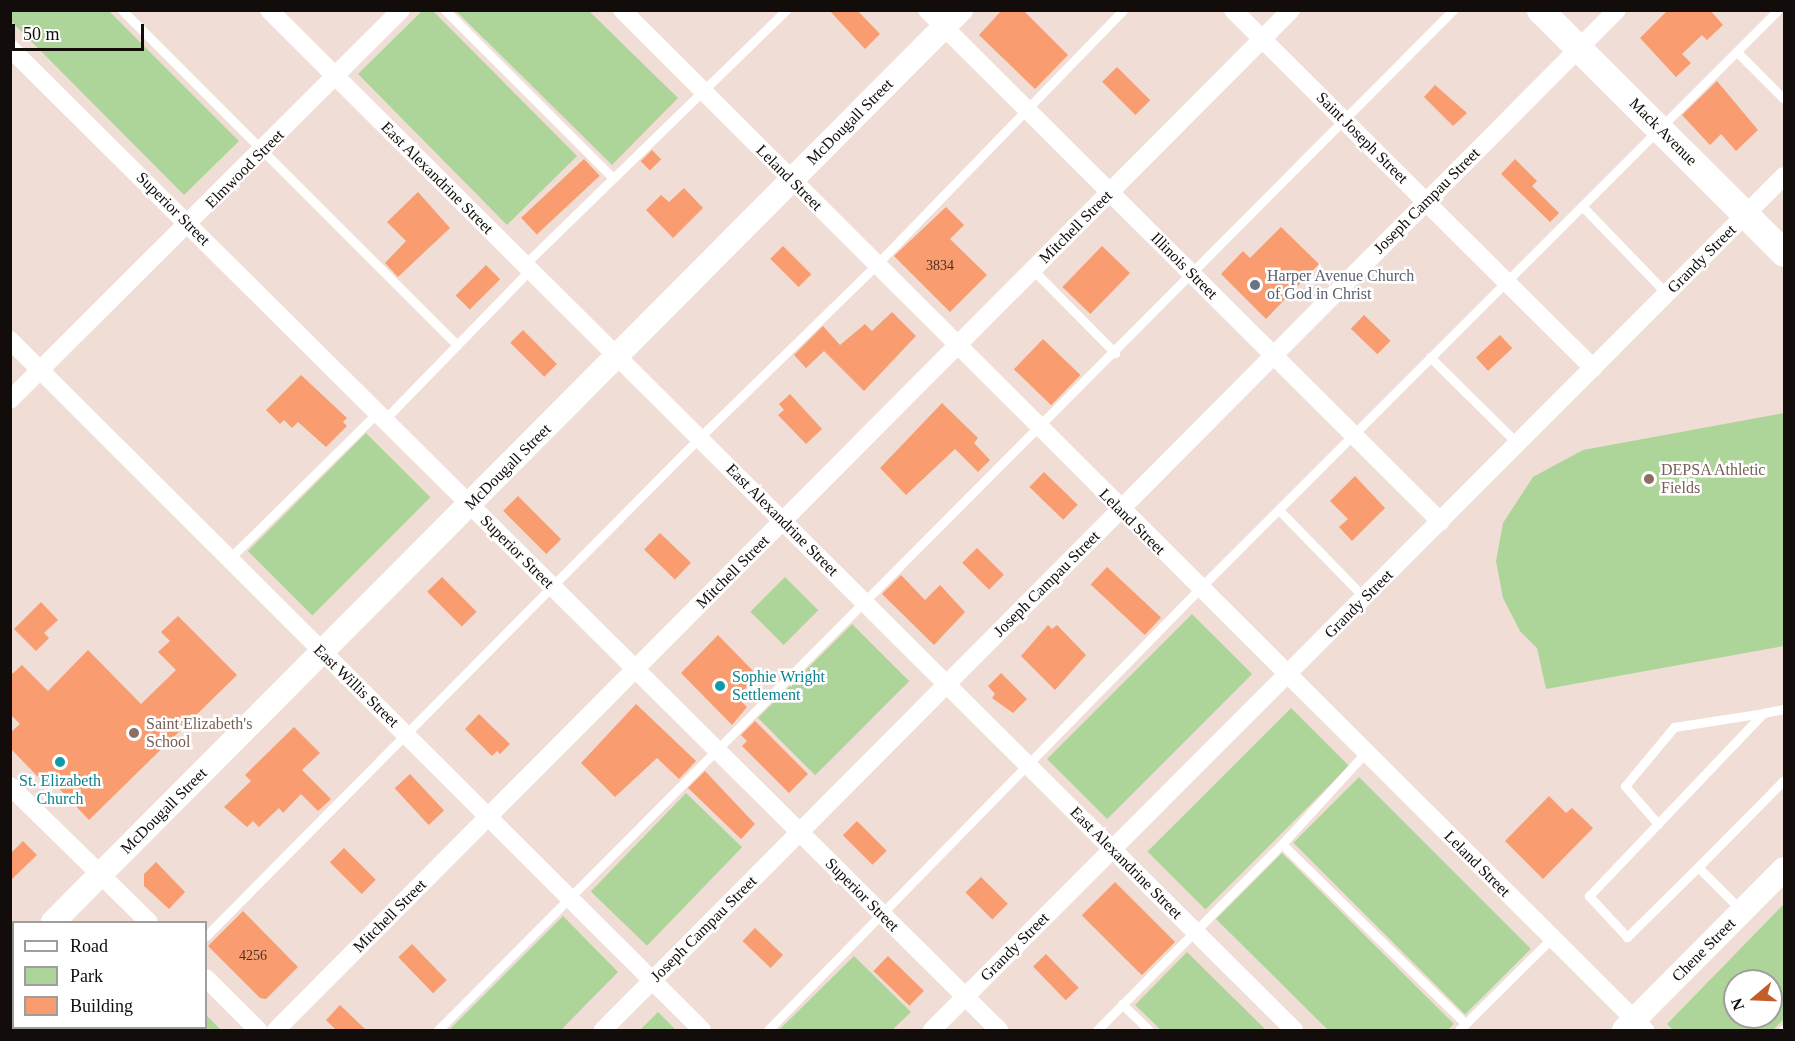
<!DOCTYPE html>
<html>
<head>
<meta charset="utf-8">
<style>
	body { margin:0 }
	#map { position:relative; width:1795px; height:1041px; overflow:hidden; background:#f0ded6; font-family:Georgia,serif }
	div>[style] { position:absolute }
	.green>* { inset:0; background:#add59a; transform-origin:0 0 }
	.building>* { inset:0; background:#f99c70; transform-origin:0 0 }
	.service>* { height:9px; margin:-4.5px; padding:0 4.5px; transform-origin:4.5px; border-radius:4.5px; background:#fff }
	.minor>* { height:18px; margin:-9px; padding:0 9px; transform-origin:9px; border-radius:9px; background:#fff }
	.tertiary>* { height:24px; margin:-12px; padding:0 12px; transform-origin:12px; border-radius:12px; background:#fff }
	.secondary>* { height:27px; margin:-13.5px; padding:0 13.5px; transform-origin:13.5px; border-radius:13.5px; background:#fff }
	.dots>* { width:16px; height:16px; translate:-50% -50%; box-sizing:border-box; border:3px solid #fff; border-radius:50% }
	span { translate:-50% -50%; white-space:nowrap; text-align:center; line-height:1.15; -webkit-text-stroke:5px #fff; paint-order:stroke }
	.number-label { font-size:14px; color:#4c3024 }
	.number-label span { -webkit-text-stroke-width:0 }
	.street-label { font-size:16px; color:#120c0a }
	.worship-label { font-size:16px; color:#5b616d }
	.left { translate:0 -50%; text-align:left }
	.education-label { font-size:16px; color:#785e54 }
	.culture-label { font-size:16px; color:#0d838f }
	.frame { position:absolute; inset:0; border:12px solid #120c0a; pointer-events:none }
	.legend { position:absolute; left:12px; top:921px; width:195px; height:108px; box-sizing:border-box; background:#fff; border:2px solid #a09e9d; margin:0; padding:8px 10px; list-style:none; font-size:18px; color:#120c0a }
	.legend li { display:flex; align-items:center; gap:12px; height:30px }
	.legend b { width:30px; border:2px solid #a09e9d }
	.north { position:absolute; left:1723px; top:969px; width:60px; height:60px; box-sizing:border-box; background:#fff; border:2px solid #a09e9d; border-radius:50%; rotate:251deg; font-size:16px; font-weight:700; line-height:24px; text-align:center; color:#120c0a }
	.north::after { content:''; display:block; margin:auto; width:21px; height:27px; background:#c35e2a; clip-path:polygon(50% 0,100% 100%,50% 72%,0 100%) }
	.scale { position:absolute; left:12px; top:24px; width:132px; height:27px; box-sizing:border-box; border:3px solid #120c0a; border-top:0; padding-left:8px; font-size:18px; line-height:21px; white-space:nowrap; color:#120c0a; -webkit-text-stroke:4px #fff; paint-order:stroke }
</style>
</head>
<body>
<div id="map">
	<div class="green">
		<div style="clip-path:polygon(10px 11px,109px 11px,239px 141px,184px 195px,11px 21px)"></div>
		<div style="clip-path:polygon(422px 11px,433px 11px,577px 156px,507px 225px,358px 74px)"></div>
		<div style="clip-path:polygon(456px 11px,589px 11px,678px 98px,612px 165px)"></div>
		<div style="clip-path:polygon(1784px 413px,1784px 646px,1546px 689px,1537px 648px,1520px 631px,1503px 598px,1496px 561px,1503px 523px,1533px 477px,1583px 450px)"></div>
		<div style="left:366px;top:433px;width:91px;height:167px;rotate:45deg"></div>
		<div style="left:785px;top:577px;width:47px;height:49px;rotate:45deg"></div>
		<div style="left:1192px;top:614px;width:85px;height:205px;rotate:45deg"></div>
		<div style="left:852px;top:624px;width:81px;height:133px;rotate:45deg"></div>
		<div style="left:1291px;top:708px;width:82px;height:203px;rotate:45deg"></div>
		<div style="left:1359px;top:777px;width:243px;height:93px;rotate:45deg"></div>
		<div style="left:686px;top:793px;width:78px;height:137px;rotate:44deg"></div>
		<div style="clip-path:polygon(1282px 853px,1454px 1024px,1448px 1030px,1328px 1030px,1216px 919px)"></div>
		<div style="clip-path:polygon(evenodd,1784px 904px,1784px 1019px,1773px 1030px,1673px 1030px,1667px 1024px,1784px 904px,1735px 981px,1771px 981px,1771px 1017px,1735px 1017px,1735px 981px)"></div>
		<div style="clip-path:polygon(563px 916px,618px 972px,561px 1030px,449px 1030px)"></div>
		<div style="clip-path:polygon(1187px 952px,1266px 1030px,1161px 1030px,1135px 1005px)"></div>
		<div style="clip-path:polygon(854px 956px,911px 1012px,892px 1030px,779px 1030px)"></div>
		<div style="clip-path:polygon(658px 1012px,676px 1030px,640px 1030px)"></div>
		<div style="clip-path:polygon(206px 1015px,221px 1030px,120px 1030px,206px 1028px)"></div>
	</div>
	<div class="building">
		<div style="clip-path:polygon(829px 10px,857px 10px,880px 34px,865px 49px)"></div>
		<div style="clip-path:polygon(1002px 10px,1023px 10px,1068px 55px,1035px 89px,979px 35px)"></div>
		<div style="clip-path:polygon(1668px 10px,1710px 10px,1723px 25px,1707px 40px,1702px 35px,1682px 54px,1691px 63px,1676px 77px,1640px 38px)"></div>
		<div style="left:1117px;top:67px;width:47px;height:21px;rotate:45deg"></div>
		<div style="clip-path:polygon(1717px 81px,1758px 130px,1736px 151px,1721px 134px,1710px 145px,1682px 115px)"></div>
		<div style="clip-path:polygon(1435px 85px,1467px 113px,1453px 126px,1424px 97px)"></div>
		<div style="left:652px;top:150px;width:13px;height:16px;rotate:45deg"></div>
		<div style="left:584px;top:159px;width:23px;height:86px;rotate:47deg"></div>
		<div style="clip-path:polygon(1515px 159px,1537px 181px,1532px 186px,1559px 213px,1550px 222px,1501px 174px)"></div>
		<div style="clip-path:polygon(684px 188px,703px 208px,673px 238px,646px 210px,661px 195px,669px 202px)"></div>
		<div style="clip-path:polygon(418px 192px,450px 228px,398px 277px,385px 263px,406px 241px,387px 222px)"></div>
		<div style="clip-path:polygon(946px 207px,964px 225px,950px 239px,987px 275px,950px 312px,894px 256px)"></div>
		<div style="clip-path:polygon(1281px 227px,1319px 264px,1266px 319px,1221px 274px,1243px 251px,1250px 258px)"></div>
		<div style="left:783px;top:246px;width:40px;height:18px;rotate:45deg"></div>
		<div style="left:1102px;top:246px;width:39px;height:57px;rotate:44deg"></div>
		<div style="left:486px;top:265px;width:20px;height:43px;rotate:45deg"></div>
		<div style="clip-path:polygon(892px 312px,916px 336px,864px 391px,824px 351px,806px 368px,794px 355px,823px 326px,840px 345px,865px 324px,872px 331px)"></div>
		<div style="left:1364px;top:315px;width:37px;height:19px;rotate:44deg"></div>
		<div style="left:523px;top:330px;width:48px;height:18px;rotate:45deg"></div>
		<div style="left:1500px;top:335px;width:18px;height:33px;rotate:47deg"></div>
		<div style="left:1043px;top:339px;width:52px;height:42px;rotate:44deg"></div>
		<div style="clip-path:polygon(301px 375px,347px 418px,343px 422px,347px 426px,326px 447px,298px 422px,292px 428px,284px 420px,280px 424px,266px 410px)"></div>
		<div style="clip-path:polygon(790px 394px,822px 429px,806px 444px,778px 415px,784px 410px,779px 404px)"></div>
		<div style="clip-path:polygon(942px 403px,978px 438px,974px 443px,990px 460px,978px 472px,955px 449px,906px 495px,880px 468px)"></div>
		<div style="left:1044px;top:472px;width:47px;height:21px;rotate:44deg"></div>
		<div style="clip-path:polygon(1355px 476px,1385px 508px,1352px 541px,1339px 527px,1348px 519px,1330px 501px)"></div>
		<div style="left:518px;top:496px;width:61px;height:21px;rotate:45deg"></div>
		<div style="left:660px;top:533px;width:43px;height:23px;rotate:44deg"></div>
		<div style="left:977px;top:548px;width:38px;height:21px;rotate:45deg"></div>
		<div style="left:1107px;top:567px;width:74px;height:24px;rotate:43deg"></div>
		<div style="clip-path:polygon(901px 575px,925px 600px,940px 585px,965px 612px,934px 645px,882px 594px)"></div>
		<div style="left:442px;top:577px;width:49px;height:21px;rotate:45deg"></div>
		<div style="clip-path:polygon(41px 602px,58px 620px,44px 633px,49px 638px,36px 651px,14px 629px)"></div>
		<div style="clip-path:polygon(178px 616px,237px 675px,89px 820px,49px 778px,44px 783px,10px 748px,10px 733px,20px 724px,10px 714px,10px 676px,22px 665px,48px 691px,88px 650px,141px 704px,176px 670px,158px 652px,170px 641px,161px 632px)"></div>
		<div style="clip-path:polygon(1048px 625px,1052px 629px,1057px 625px,1086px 655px,1055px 690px,1021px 656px)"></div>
		<div style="clip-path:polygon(718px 635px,758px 676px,737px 697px,747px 707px,732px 725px,681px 673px)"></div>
		<div style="clip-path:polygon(1001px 673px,1027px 699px,1013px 713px,992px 698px,995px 694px,988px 686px)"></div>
		<div style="clip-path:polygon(636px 704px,696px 761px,679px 779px,657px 758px,615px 797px,581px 763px)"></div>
		<div style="clip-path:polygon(479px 714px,510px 744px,500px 754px,497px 751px,492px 756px,465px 729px)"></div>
		<div style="clip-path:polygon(755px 721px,808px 774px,789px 793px,742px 746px,747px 741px,741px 735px)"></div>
		<div style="clip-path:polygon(294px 727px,320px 753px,302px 770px,331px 799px,318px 811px,301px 794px,283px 813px,279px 808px,259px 827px,253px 821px,247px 827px,224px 807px,251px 781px,245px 775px)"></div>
		<div style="clip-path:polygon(705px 771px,755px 824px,741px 839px,688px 788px)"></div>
		<div style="left:410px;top:774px;width:50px;height:21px;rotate:47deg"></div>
		<div style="clip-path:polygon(1549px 796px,1566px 813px,1572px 808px,1593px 828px,1543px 879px,1505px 841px)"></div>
		<div style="left:857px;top:821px;width:42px;height:20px;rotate:45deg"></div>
		<div style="clip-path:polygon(23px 841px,37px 855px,10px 881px,10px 854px)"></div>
		<div style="left:344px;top:848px;width:45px;height:20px;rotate:45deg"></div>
		<div style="clip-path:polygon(156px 862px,185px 892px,169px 909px,144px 886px,144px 874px)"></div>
		<div style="left:981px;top:877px;width:38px;height:22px;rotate:45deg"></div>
		<div style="left:1115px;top:882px;width:85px;height:47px;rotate:45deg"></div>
		<div style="clip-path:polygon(243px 911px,298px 967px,266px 999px,260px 998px,208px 946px)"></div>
		<div style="left:755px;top:928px;width:39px;height:18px;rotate:44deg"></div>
		<div style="left:412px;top:944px;width:50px;height:19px;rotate:46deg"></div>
		<div style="left:1046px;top:954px;width:47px;height:18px;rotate:46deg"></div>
		<div style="left:888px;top:956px;width:50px;height:21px;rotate:44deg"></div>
		<div style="clip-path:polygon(340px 1005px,366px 1030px,336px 1030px,326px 1020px)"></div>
	</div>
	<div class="service">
		<div style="left:122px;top:10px;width:474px;rotate:45deg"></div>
		<div style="left:445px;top:10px;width:236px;rotate:45deg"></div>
		<div style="left:1737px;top:52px;width:66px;rotate:45deg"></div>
		<div style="left:1582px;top:206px;width:122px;rotate:46deg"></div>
		<div style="left:524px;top:265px;width:366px;rotate:-44.2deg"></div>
		<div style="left:1033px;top:270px;width:117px;rotate:45.3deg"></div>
		<div style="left:1430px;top:357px;width:124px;rotate:44.7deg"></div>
		<div style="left:385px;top:419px;width:208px;rotate:-45.8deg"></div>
		<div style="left:1279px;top:510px;width:123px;rotate:45.7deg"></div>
		<div style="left:229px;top:559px;width:209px;rotate:-44.6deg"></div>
		<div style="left:1658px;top:824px;width:50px;rotate:-131deg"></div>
		<div style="left:1625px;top:786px;width:77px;rotate:-50.3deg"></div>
		<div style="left:1674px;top:727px;width:90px;rotate:-8.9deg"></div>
		<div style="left:1282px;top:844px;width:257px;rotate:44.4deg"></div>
		<div style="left:1698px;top:867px;width:122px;rotate:-45.3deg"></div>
		<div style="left:1741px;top:910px;width:61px;rotate:-135deg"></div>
		<div style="left:1698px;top:867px;width:100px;rotate:135.4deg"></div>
		<div style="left:1627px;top:937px;width:56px;rotate:-132.8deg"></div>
		<div style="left:1589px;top:896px;width:253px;rotate:-46.4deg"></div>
		<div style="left:1763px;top:713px;width:21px;rotate:-11deg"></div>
		<div style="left:206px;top:936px;width:701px;rotate:-45.29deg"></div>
		<div style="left:699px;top:438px;width:248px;rotate:-44.3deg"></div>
		<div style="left:876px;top:265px;width:355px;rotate:-45.9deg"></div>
		<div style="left:1122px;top:1004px;width:37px;rotate:44deg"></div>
		<div style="left:112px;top:1030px;width:4px;rotate:-34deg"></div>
		<div style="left:438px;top:1030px;width:1439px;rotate:-45.14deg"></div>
		<div style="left:768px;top:1030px;width:635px;rotate:-45.64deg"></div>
		<div style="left:1212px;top:576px;width:800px;rotate:-45deg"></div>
		<div style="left:1097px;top:1030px;width:262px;rotate:-45.2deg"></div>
		<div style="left:1282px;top:844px;width:123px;rotate:-47.6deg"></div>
		<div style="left:1459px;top:1030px;width:131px;rotate:-44.7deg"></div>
		<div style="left:1783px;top:1030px;width:1px;rotate:-45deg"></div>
	</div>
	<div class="minor">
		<div style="left:269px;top:10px;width:1446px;rotate:44.86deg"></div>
		<div style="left:622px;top:10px;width:1445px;rotate:44.92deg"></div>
		<div style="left:927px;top:10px;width:725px;rotate:44.89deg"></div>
		<div style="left:1233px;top:10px;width:508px;rotate:44.84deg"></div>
		<div style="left:10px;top:48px;width:1394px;rotate:44.8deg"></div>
		<div style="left:10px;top:340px;width:977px;rotate:44.92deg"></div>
		<div style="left:10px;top:400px;width:552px;rotate:-44.93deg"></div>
		<div style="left:10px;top:786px;width:194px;rotate:44.4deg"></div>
		<div style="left:206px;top:978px;width:74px;rotate:45deg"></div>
		<div style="left:276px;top:1030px;width:1439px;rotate:-45.14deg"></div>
		<div style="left:603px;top:1030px;width:1438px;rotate:-45.17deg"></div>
		<div style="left:932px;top:1030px;width:1206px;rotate:-45.07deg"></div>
	</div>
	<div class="tertiary">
		<div style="left:53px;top:922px;width:1287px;rotate:-45.13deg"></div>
		<div style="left:10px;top:966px;width:5px;rotate:-37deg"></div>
		<div style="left:1624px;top:1030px;width:227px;rotate:-45.2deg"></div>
	</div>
	<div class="secondary">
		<div style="left:1540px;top:10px;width:344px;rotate:44.9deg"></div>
	</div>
	<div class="dots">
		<div style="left:1255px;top:285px;background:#6b7280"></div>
		<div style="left:1649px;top:479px;background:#8d6e63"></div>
		<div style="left:720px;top:686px;background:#0f9aa8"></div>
		<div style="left:134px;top:733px;background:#8d6e63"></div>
		<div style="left:60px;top:762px;background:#0f9aa8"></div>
	</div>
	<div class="number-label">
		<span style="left:940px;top:266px">3834</span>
		<span style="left:253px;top:956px">4256</span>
	</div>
	<div class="street-label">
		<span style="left:850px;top:122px;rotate:-45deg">McDougall Street</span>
		<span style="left:1663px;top:132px;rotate:45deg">Mack Avenue</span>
		<span style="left:1362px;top:138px;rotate:45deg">Saint Joseph Street</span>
		<span style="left:245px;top:169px;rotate:-45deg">Elmwood Street</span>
		<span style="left:437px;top:178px;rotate:45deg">East Alexandrine Street</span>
		<span style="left:789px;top:178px;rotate:45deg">Leland Street</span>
		<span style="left:1427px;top:201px;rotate:-45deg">Joseph Campau Street</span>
		<span style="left:173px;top:209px;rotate:45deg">Superior Street</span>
		<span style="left:1076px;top:227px;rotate:-45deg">Mitchell Street</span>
		<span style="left:1702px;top:259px;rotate:-45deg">Grandy Street</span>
		<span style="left:1184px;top:266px;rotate:45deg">Illinois Street</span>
		<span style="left:508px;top:467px;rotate:-45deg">McDougall Street</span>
		<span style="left:782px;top:520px;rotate:45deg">East Alexandrine Street</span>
		<span style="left:1132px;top:522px;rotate:45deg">Leland Street</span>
		<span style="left:517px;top:552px;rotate:45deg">Superior Street</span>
		<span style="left:733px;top:572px;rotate:-45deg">Mitchell Street</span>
		<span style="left:1047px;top:584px;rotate:-45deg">Joseph Campau Street</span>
		<span style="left:1359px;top:604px;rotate:-45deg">Grandy Street</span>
		<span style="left:356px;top:686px;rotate:44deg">East Willis Street</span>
		<span style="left:164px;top:811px;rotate:-45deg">McDougall Street</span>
		<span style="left:1126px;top:863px;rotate:45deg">East Alexandrine Street</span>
		<span style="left:1477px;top:864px;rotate:45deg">Leland Street</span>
		<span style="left:862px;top:895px;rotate:45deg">Superior Street</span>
		<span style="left:390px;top:916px;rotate:-45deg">Mitchell Street</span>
		<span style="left:704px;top:929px;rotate:-45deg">Joseph Campau Street</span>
		<span style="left:1015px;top:947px;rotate:-45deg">Grandy Street</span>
		<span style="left:1704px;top:950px;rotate:-45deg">Chene Street</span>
	</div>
	<div class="worship-label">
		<span class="left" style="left:1267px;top:285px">Harper Avenue Church<br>of God in Christ</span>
	</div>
	<div class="education-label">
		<span class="left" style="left:1661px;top:479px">DEPSA Athletic<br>Fields</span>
		<span class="left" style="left:146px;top:733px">Saint Elizabeth's<br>School</span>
	</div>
	<div class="culture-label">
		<span class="left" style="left:732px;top:686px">Sophie Wright<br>Settlement</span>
		<span style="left:60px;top:790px">St. Elizabeth<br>Church</span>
	</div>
	<div class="frame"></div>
	<ul class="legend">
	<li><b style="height:8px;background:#fff"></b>Road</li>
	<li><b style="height:16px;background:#add59a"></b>Park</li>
	<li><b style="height:16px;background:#f99c70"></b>Building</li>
	</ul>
	<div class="north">N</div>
	<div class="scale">50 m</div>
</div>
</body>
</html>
